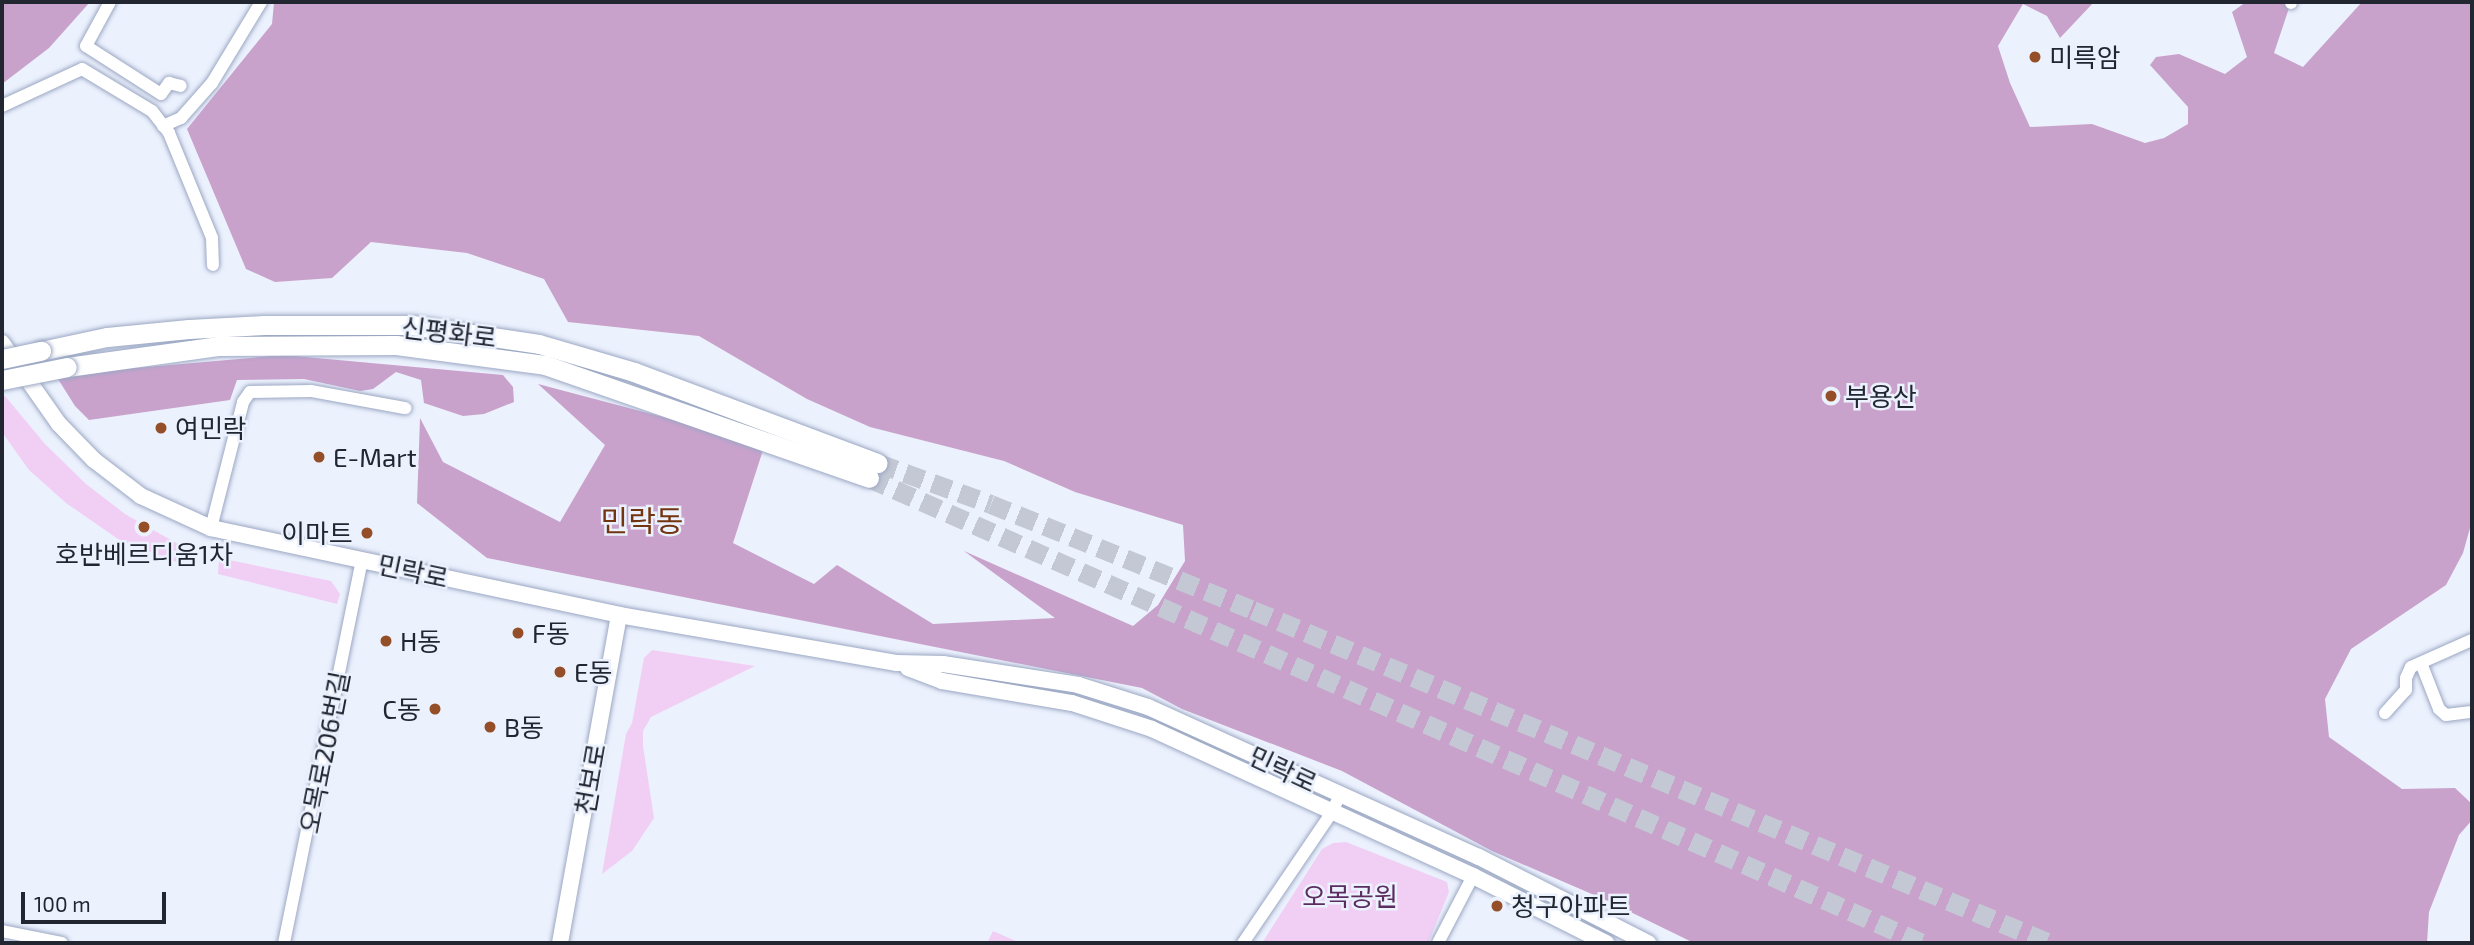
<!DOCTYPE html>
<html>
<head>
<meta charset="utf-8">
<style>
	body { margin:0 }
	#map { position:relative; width:2474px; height:945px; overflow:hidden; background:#ebf1fd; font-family:"Exo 2","Noto Sans KR",sans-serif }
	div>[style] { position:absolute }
	.green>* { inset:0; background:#f1cff5 }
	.forest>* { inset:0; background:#c9a2cc }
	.highway-tunnel>* { height:19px; margin-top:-9.5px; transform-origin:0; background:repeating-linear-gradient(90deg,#c3c8d4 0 19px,transparent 0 29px) }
	.roads { filter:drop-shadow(0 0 2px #9ba7c3) drop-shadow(0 0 2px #9ba7c3) }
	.minor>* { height:12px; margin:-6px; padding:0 6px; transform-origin:6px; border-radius:6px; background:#fff }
	.major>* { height:16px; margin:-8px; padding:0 8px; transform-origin:8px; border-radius:8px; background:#fff }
	.highway>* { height:19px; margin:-9.5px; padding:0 9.5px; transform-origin:9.5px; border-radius:9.5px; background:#fff }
	.bridges { filter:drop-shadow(0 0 2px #9ba7c3) drop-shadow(0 0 2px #9ba7c3) }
	.highway-bridge>* { height:19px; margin:-9.5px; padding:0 9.5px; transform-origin:9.5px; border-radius:9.5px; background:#fff }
	.dots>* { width:19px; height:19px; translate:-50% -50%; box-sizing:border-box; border:4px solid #ebf1fd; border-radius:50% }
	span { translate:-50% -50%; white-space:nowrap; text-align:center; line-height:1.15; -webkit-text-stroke:5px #ebf1fd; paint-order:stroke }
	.poi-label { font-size:26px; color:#212631 }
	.left { translate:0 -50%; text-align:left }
	.right { translate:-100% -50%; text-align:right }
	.street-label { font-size:26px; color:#212631 }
	.park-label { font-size:26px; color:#5c2c61 }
	.quarter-label { font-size:30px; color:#73350f }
	.frame { position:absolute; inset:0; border:4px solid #212631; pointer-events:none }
	.scale { position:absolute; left:21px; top:892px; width:145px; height:32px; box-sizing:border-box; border:4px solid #212631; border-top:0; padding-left:9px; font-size:21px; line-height:24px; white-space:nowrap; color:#212631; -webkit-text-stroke:5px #ebf1fd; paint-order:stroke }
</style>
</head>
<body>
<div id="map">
	<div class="green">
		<div style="clip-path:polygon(5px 396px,45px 444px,86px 484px,125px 514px,185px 548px,184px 565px,118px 539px,66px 503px,29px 470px,4px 435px,2px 435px,2px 397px)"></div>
		<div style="clip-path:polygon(219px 558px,331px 581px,340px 594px,337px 604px,218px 574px)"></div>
		<div style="clip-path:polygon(652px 650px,755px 666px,651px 717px,643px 731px,643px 746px,654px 818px,632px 851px,602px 874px,626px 734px,632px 723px,644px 658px)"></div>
		<div style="clip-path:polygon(1346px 842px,1447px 882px,1449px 892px,1428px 943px,1262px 943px,1322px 849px,1333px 843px)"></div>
		<div style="clip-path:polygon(993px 931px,1020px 943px,987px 943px)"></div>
	</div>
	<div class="forest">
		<div style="clip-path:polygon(2px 2px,90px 2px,49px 48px,2px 84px)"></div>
		<div style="clip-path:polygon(274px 2px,2094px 2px,2060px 38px,2047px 16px,2023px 4px,1998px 46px,2010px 83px,2030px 127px,2092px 124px,2145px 143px,2164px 138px,2188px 124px,2188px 107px,2150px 65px,2156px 57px,2179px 54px,2225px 74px,2247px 57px,2232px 12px,2246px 2px,2291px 2px,2274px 53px,2303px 67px,2362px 2px,2472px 2px,2472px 521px,2463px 553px,2446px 585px,2351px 649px,2325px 699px,2329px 737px,2402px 789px,2455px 788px,2472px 804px,2472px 820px,2459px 835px,2429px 912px,2427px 943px,1694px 943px,1608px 901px,1492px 851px,1342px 771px,1182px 709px,1142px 688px,487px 558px,417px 503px,420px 418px,443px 462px,560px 522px,605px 445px,538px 384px,765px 444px,733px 543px,814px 584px,837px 565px,933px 624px,1055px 618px,964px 551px,1133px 626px,1158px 605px,1185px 561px,1183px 525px,1075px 492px,1004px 461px,870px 427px,807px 399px,699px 336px,568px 322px,544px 279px,467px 253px,371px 242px,332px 278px,275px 282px,246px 269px,187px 129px,272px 24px)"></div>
		<div style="clip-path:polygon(283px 355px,503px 375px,513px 387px,514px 402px,484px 414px,463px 416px,424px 403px,421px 380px,396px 372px,373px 389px,360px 391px,304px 379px,237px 380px,230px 400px,89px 420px,75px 406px,58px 379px,124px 369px)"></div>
	</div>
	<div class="highway-tunnel">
		<div style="left:878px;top:463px;width:120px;rotate:19.9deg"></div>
		<div style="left:991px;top:504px;width:283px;rotate:22deg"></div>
		<div style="left:1253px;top:610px;width:864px;rotate:22.68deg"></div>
		<div style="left:869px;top:478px;width:1152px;rotate:23.81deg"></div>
	</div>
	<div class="roads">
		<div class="minor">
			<div style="left:110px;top:2px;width:50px;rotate:118.6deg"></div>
			<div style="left:86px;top:46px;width:89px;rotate:32.6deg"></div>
			<div style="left:161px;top:94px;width:14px;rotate:-54deg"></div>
			<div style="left:169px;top:83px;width:12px;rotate:14deg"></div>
			<div style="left:2291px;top:3px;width:1px;rotate:-90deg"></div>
			<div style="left:2px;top:106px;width:88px;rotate:-24.8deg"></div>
			<div style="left:82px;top:69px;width:82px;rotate:31deg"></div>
			<div style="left:152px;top:111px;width:28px;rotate:52deg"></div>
			<div style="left:169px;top:133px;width:113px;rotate:67.7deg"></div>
			<div style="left:212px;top:238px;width:27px;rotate:88deg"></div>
			<div style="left:163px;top:126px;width:20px;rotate:-24deg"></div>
			<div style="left:181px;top:118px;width:47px;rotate:-48.5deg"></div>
			<div style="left:212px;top:83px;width:95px;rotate:-58.8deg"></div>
			<div style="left:211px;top:528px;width:130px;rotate:-75.7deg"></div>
			<div style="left:243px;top:402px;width:12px;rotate:-55deg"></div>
			<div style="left:250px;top:392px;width:61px;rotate:-0.9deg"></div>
			<div style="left:311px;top:391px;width:96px;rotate:10.3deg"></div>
			<div style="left:2421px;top:663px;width:49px;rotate:68.6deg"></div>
			<div style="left:2439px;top:709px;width:9px;rotate:41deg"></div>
			<div style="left:2446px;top:715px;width:26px;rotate:-7deg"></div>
			<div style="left:2385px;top:713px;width:31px;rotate:-48deg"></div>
			<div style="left:2406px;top:690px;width:12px;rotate:-90deg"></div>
			<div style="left:2406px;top:678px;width:12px;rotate:-66deg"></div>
			<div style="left:2411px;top:667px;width:67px;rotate:-23.9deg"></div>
			<div style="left:2px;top:931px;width:61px;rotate:11.3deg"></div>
			<div style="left:284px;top:943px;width:391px;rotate:-78.5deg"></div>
			<div style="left:1243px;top:943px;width:158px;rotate:-55.8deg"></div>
			<div style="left:1332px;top:812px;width:19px;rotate:-65deg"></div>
			<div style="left:1438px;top:943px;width:76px;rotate:-62.4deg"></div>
		</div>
		<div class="major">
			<div style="left:2px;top:343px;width:99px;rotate:54.9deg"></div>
			<div style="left:59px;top:424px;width:50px;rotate:45.8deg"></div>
			<div style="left:94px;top:460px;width:59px;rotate:37.5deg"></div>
			<div style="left:141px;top:496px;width:77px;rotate:24.6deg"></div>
			<div style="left:211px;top:528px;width:417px;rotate:12deg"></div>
			<div style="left:619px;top:615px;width:281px;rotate:9.8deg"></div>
			<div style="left:896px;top:663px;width:47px;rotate:1.2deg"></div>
			<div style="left:943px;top:664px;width:137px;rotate:8.8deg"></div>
			<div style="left:1078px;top:685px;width:73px;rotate:17.4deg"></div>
			<div style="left:1148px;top:707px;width:363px;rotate:24.4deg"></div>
			<div style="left:1479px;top:857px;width:190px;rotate:27deg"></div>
			<div style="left:908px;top:668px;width:36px;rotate:21deg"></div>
			<div style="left:942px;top:681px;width:132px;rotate:9.6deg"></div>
			<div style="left:1072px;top:703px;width:84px;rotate:18deg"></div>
			<div style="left:1152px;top:729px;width:353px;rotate:24.6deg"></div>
			<div style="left:1473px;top:876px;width:149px;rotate:26.7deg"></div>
			<div style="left:560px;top:943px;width:333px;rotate:-79.8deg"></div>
		</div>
		<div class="highway">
			<div style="left:41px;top:351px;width:67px;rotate:-12deg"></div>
			<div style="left:107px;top:337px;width:82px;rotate:-5.6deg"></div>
			<div style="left:189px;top:329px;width:75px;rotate:-3.1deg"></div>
			<div style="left:264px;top:325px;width:148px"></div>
			<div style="left:412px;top:325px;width:128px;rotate:8.5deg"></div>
			<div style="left:539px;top:344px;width:99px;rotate:16.4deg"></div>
			<div style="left:634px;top:372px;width:260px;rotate:20.5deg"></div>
			<div style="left:67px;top:367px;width:152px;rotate:-7.9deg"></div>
			<div style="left:218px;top:346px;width:178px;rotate:-0.3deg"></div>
			<div style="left:396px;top:345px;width:150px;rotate:7.6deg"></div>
			<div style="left:545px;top:365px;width:343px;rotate:19.2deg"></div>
		</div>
	</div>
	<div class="bridges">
		<div class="highway-bridge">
			<div style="left:2px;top:359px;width:40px;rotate:-12deg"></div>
			<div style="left:2px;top:380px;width:66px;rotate:-11.3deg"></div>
		</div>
	</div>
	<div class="dots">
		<div style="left:2035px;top:57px;background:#954f28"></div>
		<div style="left:1831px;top:396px;background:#954f28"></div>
		<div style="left:161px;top:428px;background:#954f28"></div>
		<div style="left:319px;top:457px;background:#954f28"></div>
		<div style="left:144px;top:527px;background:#954f28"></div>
		<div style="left:367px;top:533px;background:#954f28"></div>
		<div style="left:518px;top:633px;background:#954f28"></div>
		<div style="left:386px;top:641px;background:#954f28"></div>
		<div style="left:560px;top:672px;background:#954f28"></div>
		<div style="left:435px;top:709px;background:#954f28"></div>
		<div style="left:490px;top:727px;background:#954f28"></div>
		<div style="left:1497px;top:906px;background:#954f28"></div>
	</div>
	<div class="poi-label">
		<span class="left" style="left:2049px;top:57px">미륵암</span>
		<span class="left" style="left:1845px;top:396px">부용산</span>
		<span class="left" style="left:175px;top:428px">여민락</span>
		<span class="left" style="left:333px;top:457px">E-Mart</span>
		<span class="right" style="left:353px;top:533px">이마트</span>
		<span style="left:144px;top:554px">호반베르디움1차</span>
		<span class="left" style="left:532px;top:633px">F동</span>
		<span class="left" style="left:400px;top:641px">H동</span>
		<span class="left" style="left:574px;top:672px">E동</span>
		<span class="right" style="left:421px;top:709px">C동</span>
		<span class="left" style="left:504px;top:727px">B동</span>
		<span class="left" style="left:1511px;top:906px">청구아파트</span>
	</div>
	<div class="street-label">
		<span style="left:449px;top:332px;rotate:7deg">신평화로</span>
		<span style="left:413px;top:571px;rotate:12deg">민락로</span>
		<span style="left:324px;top:752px;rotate:-79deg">오목로206번길</span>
		<span style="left:1283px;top:769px;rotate:25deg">민락로</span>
		<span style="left:590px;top:779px;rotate:-80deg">천보로</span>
	</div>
	<div class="park-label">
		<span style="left:1350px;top:896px">오목공원</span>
	</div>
	<div class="quarter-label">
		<span style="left:642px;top:520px">민락동</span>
	</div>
	<div class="frame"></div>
	<div class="scale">100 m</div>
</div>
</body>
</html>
